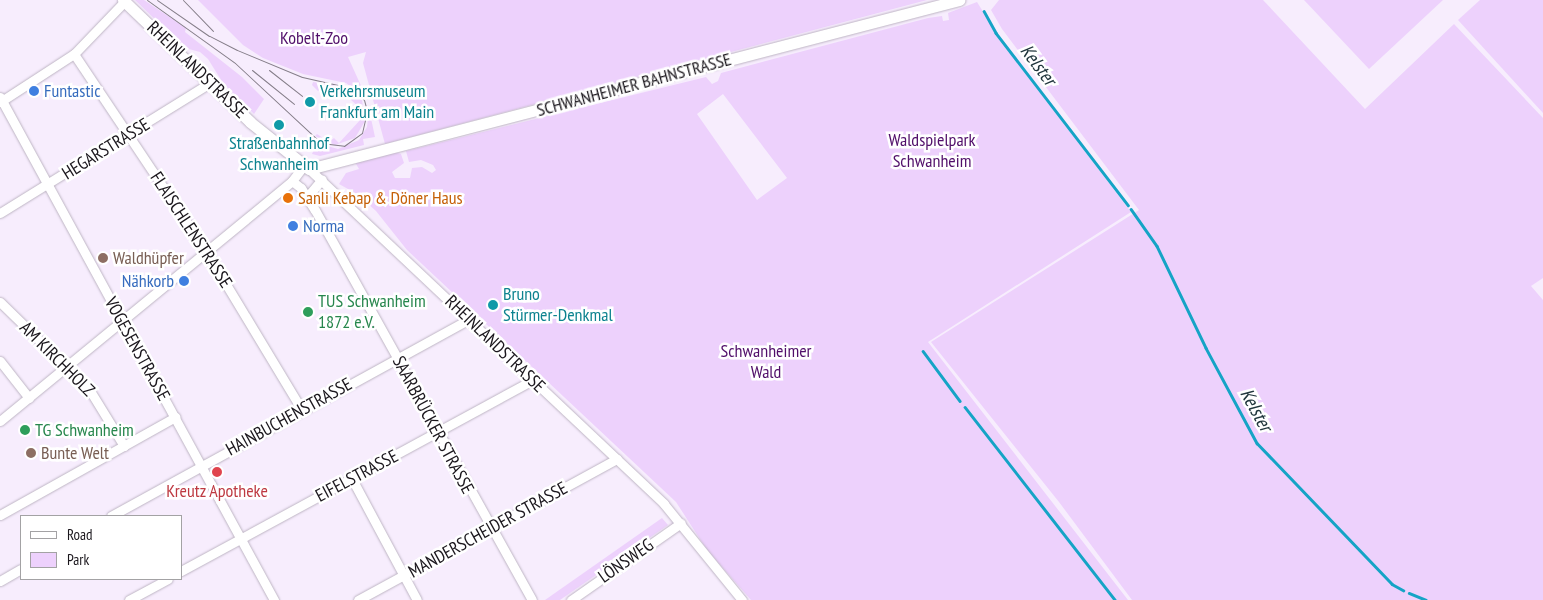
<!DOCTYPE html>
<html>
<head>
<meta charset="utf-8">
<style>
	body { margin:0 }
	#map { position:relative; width:1543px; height:600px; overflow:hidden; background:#f7edfd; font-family:"PT Sans Narrow",sans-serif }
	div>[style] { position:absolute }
	.green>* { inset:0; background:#edd1fc }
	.stream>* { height:2.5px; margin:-1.25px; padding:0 1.25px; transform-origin:1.25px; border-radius:1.25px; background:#15a4c6 }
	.roads { filter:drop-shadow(0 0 1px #beb5c4) drop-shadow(0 0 1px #beb5c4) }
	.minor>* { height:9px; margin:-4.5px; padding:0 4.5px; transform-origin:4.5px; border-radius:4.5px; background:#fff }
	.tertiary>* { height:11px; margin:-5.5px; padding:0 5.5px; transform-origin:5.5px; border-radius:5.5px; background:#fff }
	.tram>* { height:1px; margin:-0.5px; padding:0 0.5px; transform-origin:0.5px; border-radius:0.5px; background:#847d88 }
	.dots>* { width:14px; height:14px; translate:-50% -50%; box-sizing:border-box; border:2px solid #fff; border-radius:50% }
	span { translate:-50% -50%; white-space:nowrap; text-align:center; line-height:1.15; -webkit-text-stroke:5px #fff; paint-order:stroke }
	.park-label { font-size:18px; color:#510f6a }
	.street-label { font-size:18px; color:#1a161c }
	.shop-label { font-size:18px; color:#366cbe }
	.left { translate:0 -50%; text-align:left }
	.right { translate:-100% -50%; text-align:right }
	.culture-label { font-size:18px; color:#0d838f }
	.food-label { font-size:18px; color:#c56008 }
	.education-label { font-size:18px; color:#785e54 }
	.leisure-label { font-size:18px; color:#27864d }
	.health-label { font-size:18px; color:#be3a42 }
	.water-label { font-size:19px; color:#20353c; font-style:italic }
	.legend { position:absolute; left:20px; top:515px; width:162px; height:65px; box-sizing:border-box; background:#fff; border:1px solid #a3a2a4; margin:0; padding:6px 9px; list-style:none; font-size:15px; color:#1a161c }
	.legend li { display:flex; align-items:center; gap:10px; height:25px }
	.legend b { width:25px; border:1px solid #a3a2a4 }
</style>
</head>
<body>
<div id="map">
	<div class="green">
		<div style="clip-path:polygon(135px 0,144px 0,186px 28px,185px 32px,242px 77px,264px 99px,254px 114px,223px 83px,208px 59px,200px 52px,185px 48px)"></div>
		<div style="clip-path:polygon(198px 0,927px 0,385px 144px,363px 63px,366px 52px,348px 57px,367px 99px,346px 83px,303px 74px,263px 58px,243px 45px)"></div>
		<div style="clip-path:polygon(999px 0,1263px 0,1365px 109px,1454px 24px,1543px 118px,1543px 278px,1531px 286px,1543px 300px,1543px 600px,1132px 600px,1059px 502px,931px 342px,1139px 210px,1002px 29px,991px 10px)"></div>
		<div style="clip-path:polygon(1304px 0,1443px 0,1369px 69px)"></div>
		<div style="clip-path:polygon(1480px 0,1543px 0,1543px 113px,1458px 20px)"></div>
		<div style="clip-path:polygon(evenodd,977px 2px,1002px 42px,1131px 212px,928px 342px,1128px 600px,751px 600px,707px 550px,676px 502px,407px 250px,376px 211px,357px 194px,339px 184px,346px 173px,359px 169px,355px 162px,394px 152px,401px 154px,404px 163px,392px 172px,395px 178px,410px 178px,412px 168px,422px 167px,432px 173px,436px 170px,433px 165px,421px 160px,409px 162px,406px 151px,706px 77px,712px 84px,718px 81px,721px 73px,928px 18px,942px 16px,943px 21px,949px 20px,948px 13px,977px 2px,723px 94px,787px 178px,757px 200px,697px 114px,723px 94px)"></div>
		<div style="clip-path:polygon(313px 82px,345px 87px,362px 100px,365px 121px,355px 138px,335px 145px,315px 136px,317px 134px,329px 142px,334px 138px,339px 143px,361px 119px,360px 108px,341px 91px,323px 86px,318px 91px,312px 85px)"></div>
		<div style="clip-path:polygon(369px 109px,375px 137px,363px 139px,364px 145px,320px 156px,312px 154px,317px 143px,338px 149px,359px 140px,367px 127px)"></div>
		<div style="clip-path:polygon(662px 518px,668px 525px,560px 600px,545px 600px)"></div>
	</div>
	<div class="stream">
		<div style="left:984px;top:11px;width:25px;rotate:61deg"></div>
		<div style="left:996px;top:33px;width:217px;rotate:52.5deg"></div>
		<div style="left:1131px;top:209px;width:45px;rotate:54.9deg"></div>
		<div style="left:1157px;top:246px;width:113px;rotate:64.3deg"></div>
		<div style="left:1206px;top:348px;width:108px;rotate:61.8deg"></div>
		<div style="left:1257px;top:443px;width:195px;rotate:46.2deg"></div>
		<div style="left:1392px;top:584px;width:13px;rotate:29deg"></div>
		<div style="left:923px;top:351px;width:62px;rotate:53.5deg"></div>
		<div style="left:965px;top:407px;width:244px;rotate:52.1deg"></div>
		<div style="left:1409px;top:593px;width:18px;rotate:22deg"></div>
	</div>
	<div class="roads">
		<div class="minor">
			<div style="left:74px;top:54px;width:237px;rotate:56.2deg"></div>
			<div style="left:206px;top:251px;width:186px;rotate:58.9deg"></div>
			<div style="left:0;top:97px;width:573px;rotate:61.42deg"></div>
			<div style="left:0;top:102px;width:88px;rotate:-33deg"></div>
			<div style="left:74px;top:54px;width:74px;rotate:-46.1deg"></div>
			<div style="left:309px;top:169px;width:488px;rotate:43.3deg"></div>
			<div style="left:664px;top:504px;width:124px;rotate:50.9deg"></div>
			<div style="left:292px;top:181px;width:11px;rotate:38deg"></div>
			<div style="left:301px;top:188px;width:26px;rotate:58deg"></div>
			<div style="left:315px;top:210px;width:446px;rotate:60.9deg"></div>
			<div style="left:307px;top:197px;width:23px;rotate:-50deg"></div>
			<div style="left:0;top:213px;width:247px;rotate:-31.8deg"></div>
			<div style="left:0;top:302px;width:124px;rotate:44.3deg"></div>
			<div style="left:89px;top:389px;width:67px;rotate:58.4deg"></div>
			<div style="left:0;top:361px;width:47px;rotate:51.9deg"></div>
			<div style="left:0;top:421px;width:378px;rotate:-39.4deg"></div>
			<div style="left:292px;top:181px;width:20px;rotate:-53deg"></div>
			<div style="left:352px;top:479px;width:137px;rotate:61.8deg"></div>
			<div style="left:0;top:515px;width:201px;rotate:-29.2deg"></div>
			<div style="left:111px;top:516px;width:409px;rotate:-28.8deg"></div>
			<div style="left:181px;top:571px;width:400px;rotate:-28.5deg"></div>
			<div style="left:0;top:581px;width:24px;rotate:-30deg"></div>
			<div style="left:129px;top:600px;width:44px;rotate:-28.3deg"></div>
			<div style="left:358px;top:600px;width:295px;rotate:-28.6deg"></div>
			<div style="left:571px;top:600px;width:134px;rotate:-35deg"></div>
		</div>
		<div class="tertiary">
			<div style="left:123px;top:0;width:176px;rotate:43.8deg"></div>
			<div style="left:250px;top:122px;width:75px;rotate:38.5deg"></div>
			<div style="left:309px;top:169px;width:672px;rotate:-14.57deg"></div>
		</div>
	</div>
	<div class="tram">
		<div style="left:147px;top:0;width:108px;rotate:35.6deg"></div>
		<div style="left:235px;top:63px;width:117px;rotate:42.9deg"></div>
		<div style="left:321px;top:143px;width:23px;rotate:7deg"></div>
		<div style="left:344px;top:146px;width:22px;rotate:-36deg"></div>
		<div style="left:362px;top:133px;width:23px;rotate:-77deg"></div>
		<div style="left:367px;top:111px;width:11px;rotate:-105deg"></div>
		<div style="left:364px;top:100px;width:18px;rotate:-137deg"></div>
		<div style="left:351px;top:88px;width:50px;rotate:-167.3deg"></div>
		<div style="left:302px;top:77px;width:70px;rotate:-157.4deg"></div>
		<div style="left:237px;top:50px;width:31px;rotate:-153deg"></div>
		<div style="left:209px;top:36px;width:63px;rotate:-145.3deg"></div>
		<div style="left:183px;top:0;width:43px;rotate:45.9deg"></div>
		<div style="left:252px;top:70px;width:54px;rotate:39deg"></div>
		<div style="left:269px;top:70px;width:42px;rotate:38.2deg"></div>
	</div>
	<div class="dots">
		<div style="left:34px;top:91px;background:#3f7fe0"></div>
		<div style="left:310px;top:102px;background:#0f9aa8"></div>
		<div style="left:279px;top:125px;background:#0f9aa8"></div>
		<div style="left:288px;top:198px;background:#e8710a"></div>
		<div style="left:293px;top:226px;background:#3f7fe0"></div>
		<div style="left:103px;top:258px;background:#8d6e63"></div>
		<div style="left:184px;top:281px;background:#3f7fe0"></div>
		<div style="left:493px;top:305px;background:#0f9aa8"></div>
		<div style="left:308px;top:312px;background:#2e9e5b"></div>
		<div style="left:25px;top:430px;background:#2e9e5b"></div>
		<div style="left:31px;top:453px;background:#8d6e63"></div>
		<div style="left:217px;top:472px;background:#e0444e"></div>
	</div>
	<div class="park-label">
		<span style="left:314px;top:38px">Kobelt-Zoo</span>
		<span style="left:932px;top:151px">Waldspielpark<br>Schwanheim</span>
		<span style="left:766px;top:362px">Schwanheimer<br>Wald</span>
	</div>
	<div class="street-label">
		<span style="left:197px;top:70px;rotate:44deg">RHEINLANDSTRASSE</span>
		<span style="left:634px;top:85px;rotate:-15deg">SCHWANHEIMER BAHNSTRASSE</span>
		<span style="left:106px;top:149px;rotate:-32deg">HEGARSTRASSE</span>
		<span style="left:191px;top:230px;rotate:57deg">FLAISCHLENSTRASSE</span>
		<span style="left:495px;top:344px;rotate:44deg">RHEINLANDSTRASSE</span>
		<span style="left:137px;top:349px;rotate:61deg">VOGESENSTRASSE</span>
		<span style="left:57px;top:359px;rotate:45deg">AM KIRCHHOLZ</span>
		<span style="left:289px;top:417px;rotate:-29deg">HAINBUCHENSTRASSE</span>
		<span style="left:433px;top:425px;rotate:62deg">SAARBRÜCKER STRASSE</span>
		<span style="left:357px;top:476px;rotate:-28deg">EIFELSTRASSE</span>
		<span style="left:488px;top:530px;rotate:-29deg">MANDERSCHEIDER STRASSE</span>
		<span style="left:626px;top:561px;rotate:-35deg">LÖNSWEG</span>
	</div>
	<div class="shop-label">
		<span class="left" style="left:44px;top:91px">Funtastic</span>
		<span class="left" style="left:303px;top:226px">Norma</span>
		<span class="right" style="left:174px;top:281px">Nähkorb</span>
	</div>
	<div class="culture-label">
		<span class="left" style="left:320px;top:102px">Verkehrsmuseum<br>Frankfurt am Main</span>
		<span style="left:279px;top:154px">Straßenbahnhof<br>Schwanheim</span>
		<span class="left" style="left:503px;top:305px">Bruno<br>Stürmer-Denkmal</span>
	</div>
	<div class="food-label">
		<span class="left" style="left:298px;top:198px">Sanli Kebap &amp; Döner Haus</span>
	</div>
	<div class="education-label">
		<span class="left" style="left:113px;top:258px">Waldhüpfer</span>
		<span class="left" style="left:41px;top:453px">Bunte Welt</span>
	</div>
	<div class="leisure-label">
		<span class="left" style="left:318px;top:312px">TUS Schwanheim<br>1872 e.V.</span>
		<span class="left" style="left:35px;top:430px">TG Schwanheim</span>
	</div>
	<div class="health-label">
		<span style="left:217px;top:491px">Kreutz Apotheke</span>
	</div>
	<div class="water-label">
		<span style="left:1038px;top:65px;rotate:53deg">Kelster</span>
		<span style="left:1256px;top:410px;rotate:61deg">Kelster</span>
	</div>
	<ul class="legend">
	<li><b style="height:6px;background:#fff"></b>Road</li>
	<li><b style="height:14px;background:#edd1fc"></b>Park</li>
	</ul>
</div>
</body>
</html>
